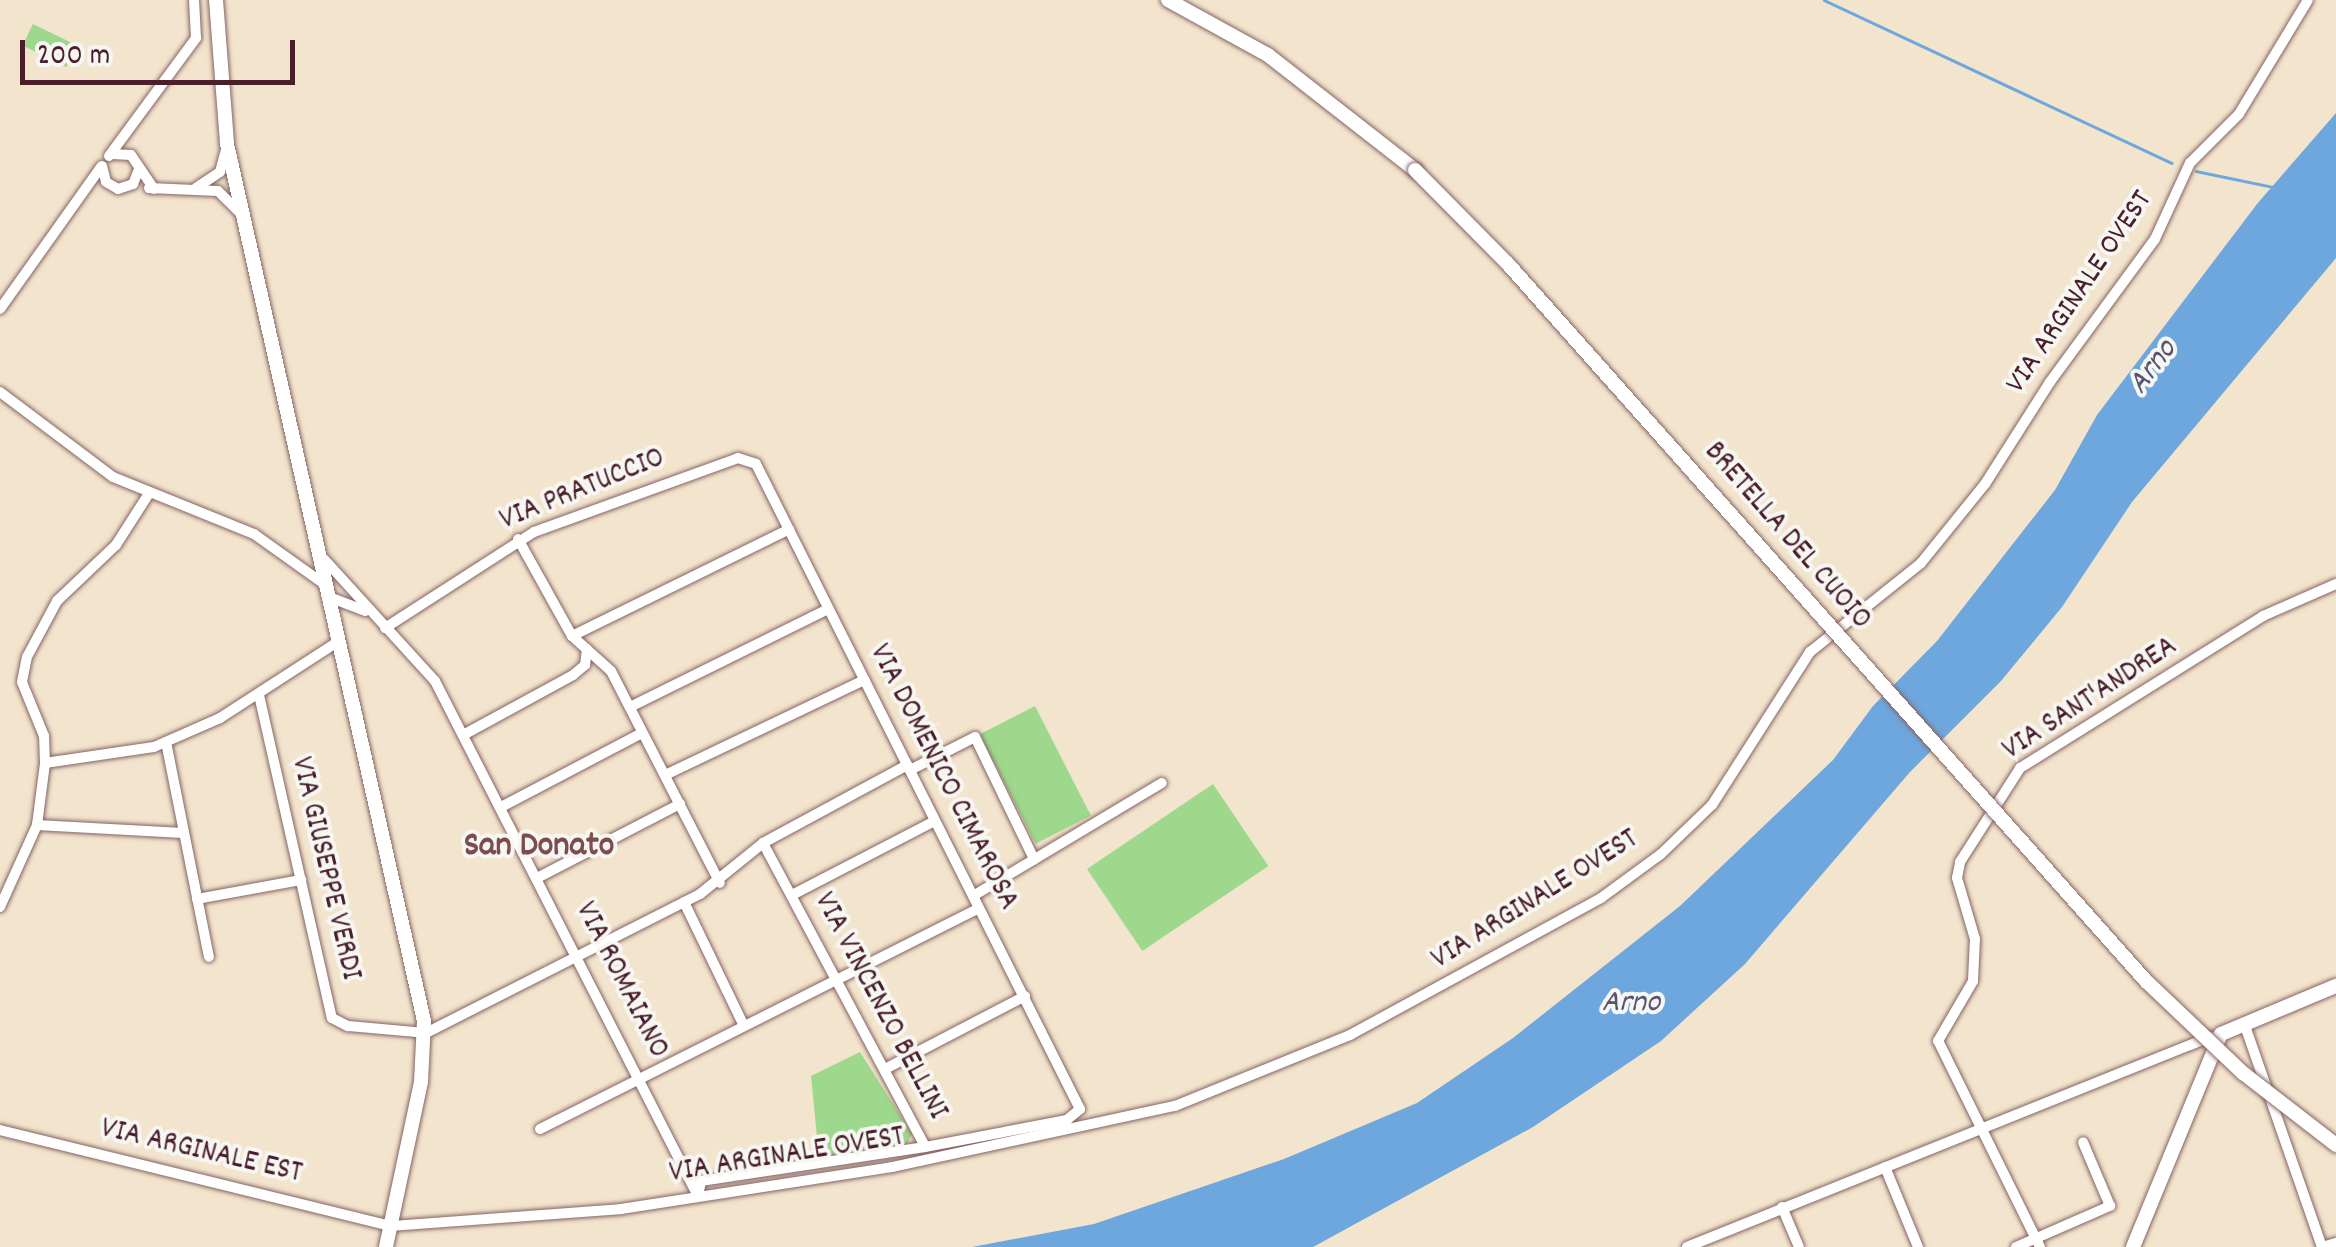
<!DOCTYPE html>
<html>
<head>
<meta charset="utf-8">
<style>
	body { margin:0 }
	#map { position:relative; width:2336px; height:1247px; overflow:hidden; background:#f3e4cd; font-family:Dekko,sans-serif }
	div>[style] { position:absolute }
	.green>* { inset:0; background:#9ed88c; transform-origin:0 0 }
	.water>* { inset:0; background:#6ea7dd }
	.stream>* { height:2.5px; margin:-1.25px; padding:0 1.25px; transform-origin:1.25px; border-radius:1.25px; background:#6ea7dd }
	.roads { filter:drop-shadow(0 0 2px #856464) drop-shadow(0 0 2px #856464) }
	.minor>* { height:10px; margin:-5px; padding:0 5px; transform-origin:5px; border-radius:5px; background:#fff }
	.major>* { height:14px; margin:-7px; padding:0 7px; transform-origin:7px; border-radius:7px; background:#fff }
	.bridges { filter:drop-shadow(0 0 2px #856464) drop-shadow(0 0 2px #856464) }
	.major-bridge>* { height:14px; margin:-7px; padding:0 7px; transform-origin:7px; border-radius:7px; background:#fff }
	span { translate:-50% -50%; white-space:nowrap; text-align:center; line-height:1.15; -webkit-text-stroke:8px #f6f6f2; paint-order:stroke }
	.street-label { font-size:30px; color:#4a1f2b }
	.water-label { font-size:32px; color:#585572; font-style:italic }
	.quarter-label { font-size:35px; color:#7d4d4e; font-weight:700 }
	.scale { position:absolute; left:20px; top:40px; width:275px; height:45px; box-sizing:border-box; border:5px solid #4a1f2b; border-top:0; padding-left:12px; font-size:30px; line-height:35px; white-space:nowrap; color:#4a1f2b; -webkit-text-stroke:8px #f6f6f2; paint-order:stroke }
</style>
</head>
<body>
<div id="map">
	<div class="green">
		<div style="left:33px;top:24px;width:49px;height:24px;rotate:26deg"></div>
		<div style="left:1035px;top:706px;width:123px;height:62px;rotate:63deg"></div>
		<div style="left:1213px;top:784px;width:99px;height:152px;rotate:56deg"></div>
		<div style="clip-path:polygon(860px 1052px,912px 1134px,907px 1144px,819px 1157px,811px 1076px)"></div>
	</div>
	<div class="water">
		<div style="clip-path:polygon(2336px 113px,2336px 258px,2132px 502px,2062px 607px,2001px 681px,1910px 772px,1745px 964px,1661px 1041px,1533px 1127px,1313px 1247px,972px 1247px,1094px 1224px,1284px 1159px,1417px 1103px,1513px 1038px,1680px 906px,1833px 760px,1873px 706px,1937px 641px,2055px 490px,2097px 415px,2257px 204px)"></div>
	</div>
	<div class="stream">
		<div style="left:1824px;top:0;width:384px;rotate:25.1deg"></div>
		<div style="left:2196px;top:171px;width:79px;rotate:11.7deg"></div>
	</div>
	<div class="roads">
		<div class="minor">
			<div style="left:112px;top:154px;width:19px;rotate:3deg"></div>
			<div style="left:131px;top:155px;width:41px;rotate:55.9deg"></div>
			<div style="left:109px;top:156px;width:147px;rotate:-53.6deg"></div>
			<div style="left:196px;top:38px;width:38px;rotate:-93deg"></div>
			<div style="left:102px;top:166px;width:16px;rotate:76deg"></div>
			<div style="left:106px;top:182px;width:14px;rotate:30deg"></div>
			<div style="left:118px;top:189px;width:16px;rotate:-18deg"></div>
			<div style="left:133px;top:184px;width:16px;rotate:-68deg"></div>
			<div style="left:149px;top:188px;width:69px;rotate:2.5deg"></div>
			<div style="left:218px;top:191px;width:33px;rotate:45deg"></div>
			<div style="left:196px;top:188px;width:29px;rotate:-34deg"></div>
			<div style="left:220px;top:172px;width:24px;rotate:-75deg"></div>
			<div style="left:0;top:309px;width:174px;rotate:-54.6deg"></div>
			<div style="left:0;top:392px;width:141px;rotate:37deg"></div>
			<div style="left:113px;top:477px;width:152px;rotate:22deg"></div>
			<div style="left:254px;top:534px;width:90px;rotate:35.5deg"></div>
			<div style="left:518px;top:539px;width:111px;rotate:60.9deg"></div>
			<div style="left:572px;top:636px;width:52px;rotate:41.9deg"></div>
			<div style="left:611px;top:671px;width:238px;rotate:62.8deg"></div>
			<div style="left:324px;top:559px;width:165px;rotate:47.7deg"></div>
			<div style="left:435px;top:681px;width:578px;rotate:62.95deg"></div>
			<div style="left:329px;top:597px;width:39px;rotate:21deg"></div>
			<div style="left:385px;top:628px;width:177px;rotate:-32.8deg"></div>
			<div style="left:534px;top:532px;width:217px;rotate:-19.9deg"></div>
			<div style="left:738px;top:458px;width:19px;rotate:18deg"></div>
			<div style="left:756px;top:464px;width:722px;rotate:63.33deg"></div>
			<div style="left:1080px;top:1109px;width:17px;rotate:140deg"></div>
			<div style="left:1067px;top:1120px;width:145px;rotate:169.2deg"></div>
			<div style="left:925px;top:1147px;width:227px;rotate:171.4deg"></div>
			<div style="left:701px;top:1181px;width:16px;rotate:101deg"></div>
			<div style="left:572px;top:636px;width:242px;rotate:-26.2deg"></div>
			<div style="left:259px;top:695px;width:331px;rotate:77.3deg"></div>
			<div style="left:332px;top:1018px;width:18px;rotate:27deg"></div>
			<div style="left:348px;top:1026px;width:78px;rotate:5.1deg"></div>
			<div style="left:426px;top:1033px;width:307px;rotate:-26.9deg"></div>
			<div style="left:700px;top:894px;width:81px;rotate:-39deg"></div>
			<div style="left:763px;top:843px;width:164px;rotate:-28.4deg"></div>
			<div style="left:630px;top:707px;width:221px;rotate:-26.3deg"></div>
			<div style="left:465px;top:734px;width:123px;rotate:-28.6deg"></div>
			<div style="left:573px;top:675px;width:16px;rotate:-40deg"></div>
			<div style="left:585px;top:665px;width:16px;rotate:-83deg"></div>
			<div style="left:166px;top:742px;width:219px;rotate:78.7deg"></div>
			<div style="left:45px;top:763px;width:110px;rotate:-8.4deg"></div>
			<div style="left:154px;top:747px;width:72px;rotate:-23.7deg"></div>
			<div style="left:220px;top:718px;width:142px;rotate:-32.9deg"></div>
			<div style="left:910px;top:770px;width:73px;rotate:-26.9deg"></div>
			<div style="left:975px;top:737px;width:136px;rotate:64.2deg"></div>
			<div style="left:665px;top:775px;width:221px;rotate:-25.5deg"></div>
			<div style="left:503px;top:806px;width:157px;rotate:-27.7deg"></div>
			<div style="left:37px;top:825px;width:146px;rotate:3.1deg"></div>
			<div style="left:763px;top:843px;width:344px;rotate:61.9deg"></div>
			<div style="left:539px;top:877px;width:159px;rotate:-27.4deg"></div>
			<div style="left:792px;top:895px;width:161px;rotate:-27.4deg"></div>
			<div style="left:973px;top:896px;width:220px;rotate:-30.9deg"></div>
			<div style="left:197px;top:899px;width:106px;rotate:-10.4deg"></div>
			<div style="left:684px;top:902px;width:136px;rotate:64.2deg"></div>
			<div style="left:0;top:907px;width:90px;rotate:-65.7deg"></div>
			<div style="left:37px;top:825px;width:63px;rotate:-82.6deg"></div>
			<div style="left:45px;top:763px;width:27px;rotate:-92deg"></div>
			<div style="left:44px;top:736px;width:58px;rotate:-112.2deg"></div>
			<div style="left:22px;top:682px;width:25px;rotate:-79deg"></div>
			<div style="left:27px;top:657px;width:64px;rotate:-61.8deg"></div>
			<div style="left:57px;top:601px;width:81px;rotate:-43.5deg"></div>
			<div style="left:116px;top:545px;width:59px;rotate:-57.4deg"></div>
			<div style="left:2244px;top:1023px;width:237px;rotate:70.8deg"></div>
			<div style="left:2322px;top:1247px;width:15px;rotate:-16deg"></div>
			<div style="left:885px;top:1069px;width:158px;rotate:-27.5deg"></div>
			<div style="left:540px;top:1129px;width:491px;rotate:-26.7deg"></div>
			<div style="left:0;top:1130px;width:403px;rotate:13.8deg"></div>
			<div style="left:391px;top:1226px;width:231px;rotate:-4.2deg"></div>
			<div style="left:621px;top:1209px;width:274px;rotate:-8.8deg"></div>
			<div style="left:892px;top:1167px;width:289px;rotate:-12.2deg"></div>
			<div style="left:1175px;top:1106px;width:189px;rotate:-22.1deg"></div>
			<div style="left:1350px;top:1035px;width:286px;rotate:-28.6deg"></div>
			<div style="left:1601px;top:898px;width:74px;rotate:-36.3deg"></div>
			<div style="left:1661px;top:854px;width:71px;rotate:-43.9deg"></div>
			<div style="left:1712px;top:805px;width:182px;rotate:-57.4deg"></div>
			<div style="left:1810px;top:652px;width:142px;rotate:-38.7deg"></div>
			<div style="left:1921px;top:563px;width:102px;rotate:-51deg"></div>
			<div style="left:1985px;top:484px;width:121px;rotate:-57.5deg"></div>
			<div style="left:2050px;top:382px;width:177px;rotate:-53.7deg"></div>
			<div style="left:2155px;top:239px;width:84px;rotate:-65.3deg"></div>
			<div style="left:2190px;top:163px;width:69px;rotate:-45deg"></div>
			<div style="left:2239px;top:114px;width:133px;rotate:-58.8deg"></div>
			<div style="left:1885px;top:1167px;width:87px;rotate:67.6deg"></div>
			<div style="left:1782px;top:1207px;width:43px;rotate:67deg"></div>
			<div style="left:1687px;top:1247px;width:564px;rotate:-21.88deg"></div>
			<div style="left:2016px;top:1247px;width:103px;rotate:-23.6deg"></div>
			<div style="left:2110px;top:1206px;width:69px;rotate:-112.9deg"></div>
			<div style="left:2040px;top:1247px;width:230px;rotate:-116.3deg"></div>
			<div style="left:1938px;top:1041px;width:69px;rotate:-59.7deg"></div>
			<div style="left:1973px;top:981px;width:42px;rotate:-87.3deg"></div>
			<div style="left:1975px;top:939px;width:64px;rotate:-106.4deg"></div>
			<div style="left:1957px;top:878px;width:16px;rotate:-79deg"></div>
			<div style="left:1960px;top:862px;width:112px;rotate:-57.4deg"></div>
			<div style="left:2020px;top:768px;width:287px;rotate:-32deg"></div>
			<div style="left:2263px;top:616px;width:80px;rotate:-23.7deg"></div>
		</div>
		<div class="major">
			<div style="left:216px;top:0;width:144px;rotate:85.6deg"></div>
			<div style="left:227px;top:144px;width:899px;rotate:77.34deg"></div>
			<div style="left:424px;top:1021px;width:61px;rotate:92.8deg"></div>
			<div style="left:421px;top:1082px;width:169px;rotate:102deg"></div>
			<div style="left:1168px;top:0;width:114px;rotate:28.8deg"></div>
			<div style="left:1268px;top:55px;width:187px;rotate:38deg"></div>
			<div style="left:2133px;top:1247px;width:230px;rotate:-67.6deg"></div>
			<div style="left:2221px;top:1034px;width:125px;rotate:-22.7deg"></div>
		</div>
	</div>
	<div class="bridges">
		<div class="major-bridge">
			<div style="left:1415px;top:170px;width:132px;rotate:45.3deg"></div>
			<div style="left:1508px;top:264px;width:960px;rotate:48.34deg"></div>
			<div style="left:2146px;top:981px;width:134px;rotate:43.5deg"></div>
			<div style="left:2243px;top:1073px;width:118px;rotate:37.7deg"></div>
		</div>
	</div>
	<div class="street-label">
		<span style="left:2081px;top:293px;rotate:-56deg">VIA ARGINALE OVEST</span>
		<span style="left:583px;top:491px;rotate:-22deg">VIA PRATUCCIO</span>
		<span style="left:1786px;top:537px;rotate:49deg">BRETELLA DEL CUOIO</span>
		<span style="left:2091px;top:700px;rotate:-33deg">VIA SANT'ANDREA</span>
		<span style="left:942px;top:778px;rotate:63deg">VIA DOMENICO CIMAROSA</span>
		<span style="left:324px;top:869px;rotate:77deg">VIA GIUSEPPE VERDI</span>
		<span style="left:1536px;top:901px;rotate:-32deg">VIA ARGINALE OVEST</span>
		<span style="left:620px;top:981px;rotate:63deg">VIA ROMAIANO</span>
		<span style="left:879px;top:1007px;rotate:62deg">VIA VINCENZO BELLINI</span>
		<span style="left:201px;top:1153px;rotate:13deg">VIA ARGINALE EST</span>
		<span style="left:787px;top:1157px;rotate:-9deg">VIA ARGINALE OVEST</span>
	</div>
	<div class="water-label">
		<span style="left:2154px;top:368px;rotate:-53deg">Arno</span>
		<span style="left:1631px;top:1004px">Arno</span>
	</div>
	<div class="quarter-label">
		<span style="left:539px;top:847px">San Donato</span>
	</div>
	<div class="scale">200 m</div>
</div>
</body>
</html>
